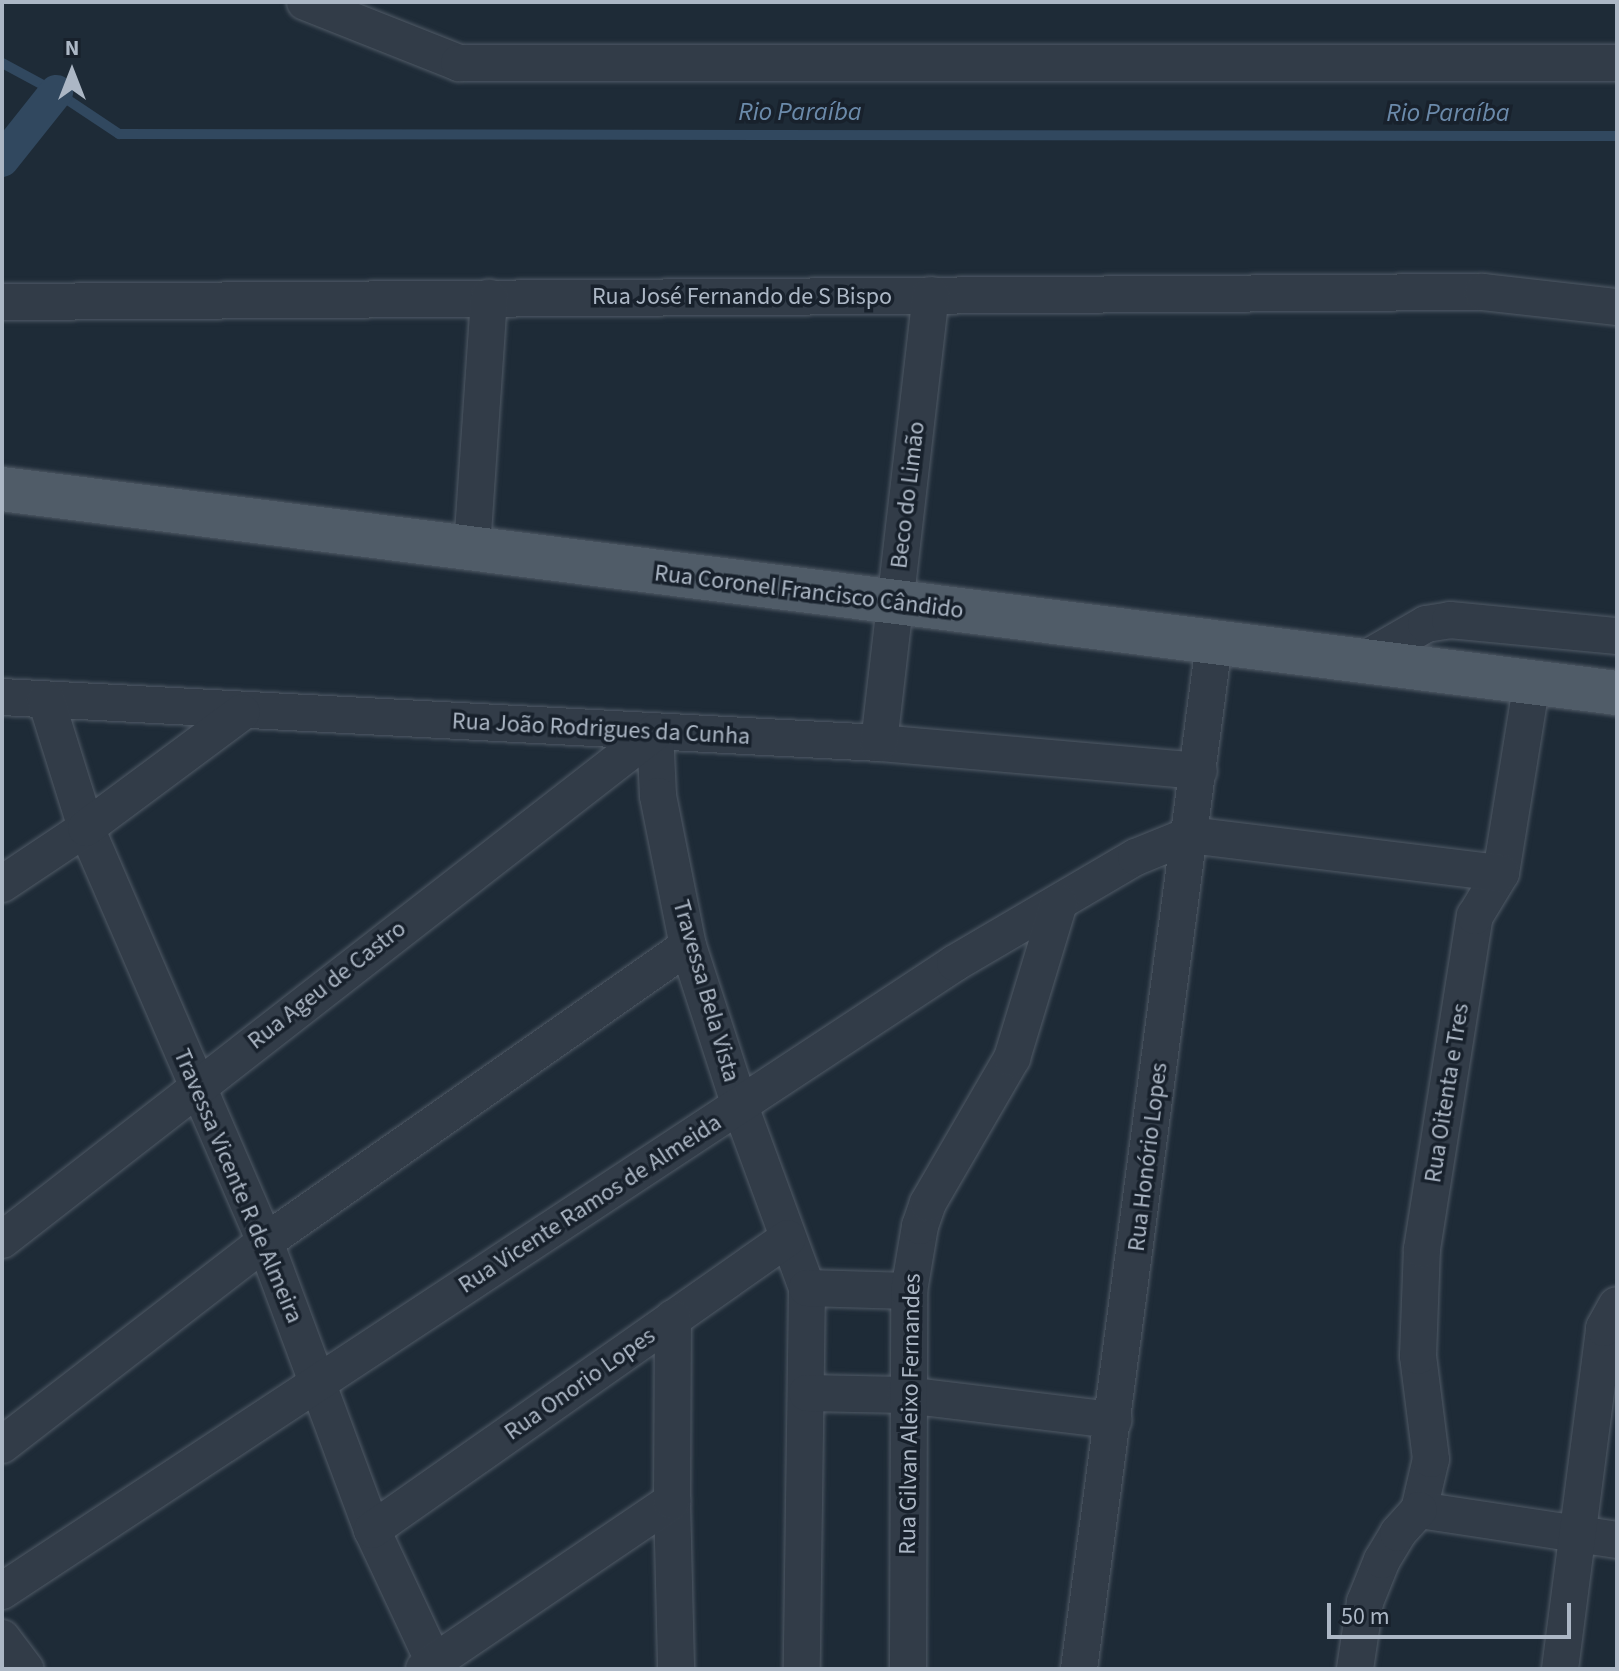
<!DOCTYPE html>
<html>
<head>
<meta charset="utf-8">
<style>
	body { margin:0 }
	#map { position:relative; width:1619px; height:1671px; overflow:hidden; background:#1e2b37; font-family:"Source Sans 3",sans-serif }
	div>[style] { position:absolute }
	.stream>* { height:10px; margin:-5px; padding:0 5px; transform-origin:5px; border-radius:5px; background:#31485f }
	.canal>* { height:34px; margin:-17px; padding:0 17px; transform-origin:17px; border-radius:17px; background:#31485f }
	.roads { filter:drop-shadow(0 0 2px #505a66) drop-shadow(0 0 2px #505a66) }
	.minor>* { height:36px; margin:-18px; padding:0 18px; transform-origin:18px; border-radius:18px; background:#323c48 }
	.major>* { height:44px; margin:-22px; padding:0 22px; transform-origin:22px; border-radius:22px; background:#505c68 }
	span { translate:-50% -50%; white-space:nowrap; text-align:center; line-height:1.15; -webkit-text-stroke:7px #18212c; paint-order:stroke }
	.street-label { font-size:24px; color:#acb7c5 }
	.water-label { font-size:26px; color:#6b8aaa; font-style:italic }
	.frame { position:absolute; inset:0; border:4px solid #acb7c5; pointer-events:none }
	.north { position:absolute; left:32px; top:32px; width:80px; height:80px; -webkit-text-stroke:6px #18212c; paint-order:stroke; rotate:0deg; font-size:22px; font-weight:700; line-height:32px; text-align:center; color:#acb7c5 }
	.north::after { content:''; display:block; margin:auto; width:28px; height:36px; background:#acb7c5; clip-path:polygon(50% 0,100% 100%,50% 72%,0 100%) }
	.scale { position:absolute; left:1327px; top:1603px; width:244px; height:36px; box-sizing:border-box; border:4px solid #acb7c5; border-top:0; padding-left:10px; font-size:24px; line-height:28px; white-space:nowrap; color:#acb7c5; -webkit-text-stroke:6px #18212c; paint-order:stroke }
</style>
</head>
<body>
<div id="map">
	<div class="stream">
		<div style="left:2px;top:63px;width:61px;rotate:28.2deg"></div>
		<div style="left:56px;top:92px;width:76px;rotate:33.7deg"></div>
		<div style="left:119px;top:134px;width:1498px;rotate:0.08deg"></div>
	</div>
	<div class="canal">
		<div style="left:2px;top:160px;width:87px;rotate:-51.5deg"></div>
	</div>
	<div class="roads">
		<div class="minor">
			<div style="left:305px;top:2px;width:166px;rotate:21.6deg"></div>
			<div style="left:459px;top:63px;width:1158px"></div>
			<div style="left:2px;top:302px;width:1481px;rotate:-0.39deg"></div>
			<div style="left:1483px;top:292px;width:135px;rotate:6.4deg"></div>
			<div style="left:472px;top:548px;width:251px;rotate:-86.1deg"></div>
			<div style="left:1360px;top:662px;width:76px;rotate:-29.9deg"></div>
			<div style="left:1426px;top:624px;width:24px;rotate:-9deg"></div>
			<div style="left:1450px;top:620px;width:168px;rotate:5.5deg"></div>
			<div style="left:2px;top:697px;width:878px;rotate:3deg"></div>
			<div style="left:879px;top:743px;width:321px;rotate:5deg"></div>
			<div style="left:46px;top:700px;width:134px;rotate:72.6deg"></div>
			<div style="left:86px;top:828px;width:451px;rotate:66.6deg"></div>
			<div style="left:265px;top:1242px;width:307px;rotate:69.6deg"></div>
			<div style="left:372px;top:1530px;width:153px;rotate:64.9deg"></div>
			<div style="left:655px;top:732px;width:64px;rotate:87.3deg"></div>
			<div style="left:658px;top:796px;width:153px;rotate:78.7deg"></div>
			<div style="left:688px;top:946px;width:168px;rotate:72deg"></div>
			<div style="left:740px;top:1106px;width:194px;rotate:69.8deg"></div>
			<div style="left:807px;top:1288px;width:381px;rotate:90.8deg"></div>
			<div style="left:879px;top:743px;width:451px;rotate:-83.4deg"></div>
			<div style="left:2px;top:884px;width:101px;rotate:-33.7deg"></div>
			<div style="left:86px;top:828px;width:194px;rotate:-36.6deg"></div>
			<div style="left:2px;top:1240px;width:827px;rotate:-37.88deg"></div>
			<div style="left:807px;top:1288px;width:102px;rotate:1.7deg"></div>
			<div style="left:807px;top:1393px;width:99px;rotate:1.2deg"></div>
			<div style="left:906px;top:1395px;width:209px;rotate:6.9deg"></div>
			<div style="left:2px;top:1445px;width:332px;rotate:-37.7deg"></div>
			<div style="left:265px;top:1242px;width:516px;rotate:-34.98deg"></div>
			<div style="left:672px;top:1501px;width:168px;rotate:88.6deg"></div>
			<div style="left:1419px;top:1510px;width:52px;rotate:-76.8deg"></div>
			<div style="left:1431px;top:1459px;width:104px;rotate:-97.2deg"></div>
			<div style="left:1418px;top:1356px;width:107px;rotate:-87.9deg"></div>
			<div style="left:1422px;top:1249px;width:337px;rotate:-81deg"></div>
			<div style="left:1475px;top:916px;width:50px;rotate:-58.8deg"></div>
			<div style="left:1501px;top:873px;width:193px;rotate:-80.8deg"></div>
			<div style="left:1419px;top:1510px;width:200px;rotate:8.6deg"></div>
			<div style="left:372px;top:1530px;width:508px;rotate:-35.07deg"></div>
			<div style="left:2px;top:1591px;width:1141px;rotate:-33.38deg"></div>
			<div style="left:955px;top:963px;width:210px;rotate:-30.4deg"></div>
			<div style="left:1136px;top:857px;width:58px;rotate:-22.2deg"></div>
			<div style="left:1190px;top:835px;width:313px;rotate:7deg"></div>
			<div style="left:2px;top:1638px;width:39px;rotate:53deg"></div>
			<div style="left:424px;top:1669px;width:300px;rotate:-34.1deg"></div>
			<div style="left:672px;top:1501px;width:183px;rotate:-89.7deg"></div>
			<div style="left:908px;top:1669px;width:378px;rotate:-89.8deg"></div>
			<div style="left:909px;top:1291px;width:66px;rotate:-80.4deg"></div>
			<div style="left:920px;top:1226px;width:24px;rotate:-71deg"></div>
			<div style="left:928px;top:1203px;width:168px;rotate:-59.9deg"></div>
			<div style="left:1012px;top:1058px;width:162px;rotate:-73.1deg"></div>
			<div style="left:1079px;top:1669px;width:1034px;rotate:-82.5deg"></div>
			<div style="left:1355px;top:1669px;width:68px;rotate:-81.5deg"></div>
			<div style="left:1365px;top:1602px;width:45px;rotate:-68deg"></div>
			<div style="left:1382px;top:1560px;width:31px;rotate:-59deg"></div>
			<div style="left:1398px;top:1533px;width:31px;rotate:-48deg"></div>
			<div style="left:1560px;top:1669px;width:344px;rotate:-82.6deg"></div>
			<div style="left:1604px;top:1328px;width:26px;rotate:-61deg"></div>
		</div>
		<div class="major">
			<div style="left:2px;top:489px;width:1628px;rotate:7.2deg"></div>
		</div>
	</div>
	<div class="street-label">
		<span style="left:742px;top:297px">Rua José Fernando de S Bispo</span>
		<span style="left:908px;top:495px;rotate:-83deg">Beco do Limão</span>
		<span style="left:809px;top:592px;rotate:7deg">Rua Coronel Francisco Cândido</span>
		<span style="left:601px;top:729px;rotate:3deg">Rua João Rodrigues da Cunha</span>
		<span style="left:327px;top:985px;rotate:-38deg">Rua Ageu de Castro</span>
		<span style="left:706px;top:991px;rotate:74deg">Travessa Bela Vista</span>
		<span style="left:1447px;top:1093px;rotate:-81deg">Rua Oitenta e Tres</span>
		<span style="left:1148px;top:1157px;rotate:-83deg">Rua Honório Lopes</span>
		<span style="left:238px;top:1186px;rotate:67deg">Travessa Vicente R de Almeira</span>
		<span style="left:590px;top:1204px;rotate:-33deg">Rua Vicente Ramos de Almeida</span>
		<span style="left:580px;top:1384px;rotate:-35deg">Rua Onorio Lopes</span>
		<span style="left:910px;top:1414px;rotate:-89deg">Rua Gilvan Aleixo Fernandes</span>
	</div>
	<div class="water-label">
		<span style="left:800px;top:112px">Rio Paraíba</span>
		<span style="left:1448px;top:113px">Rio Paraíba</span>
	</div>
	<div class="frame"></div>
	<div class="north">N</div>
	<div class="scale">50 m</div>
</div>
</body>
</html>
